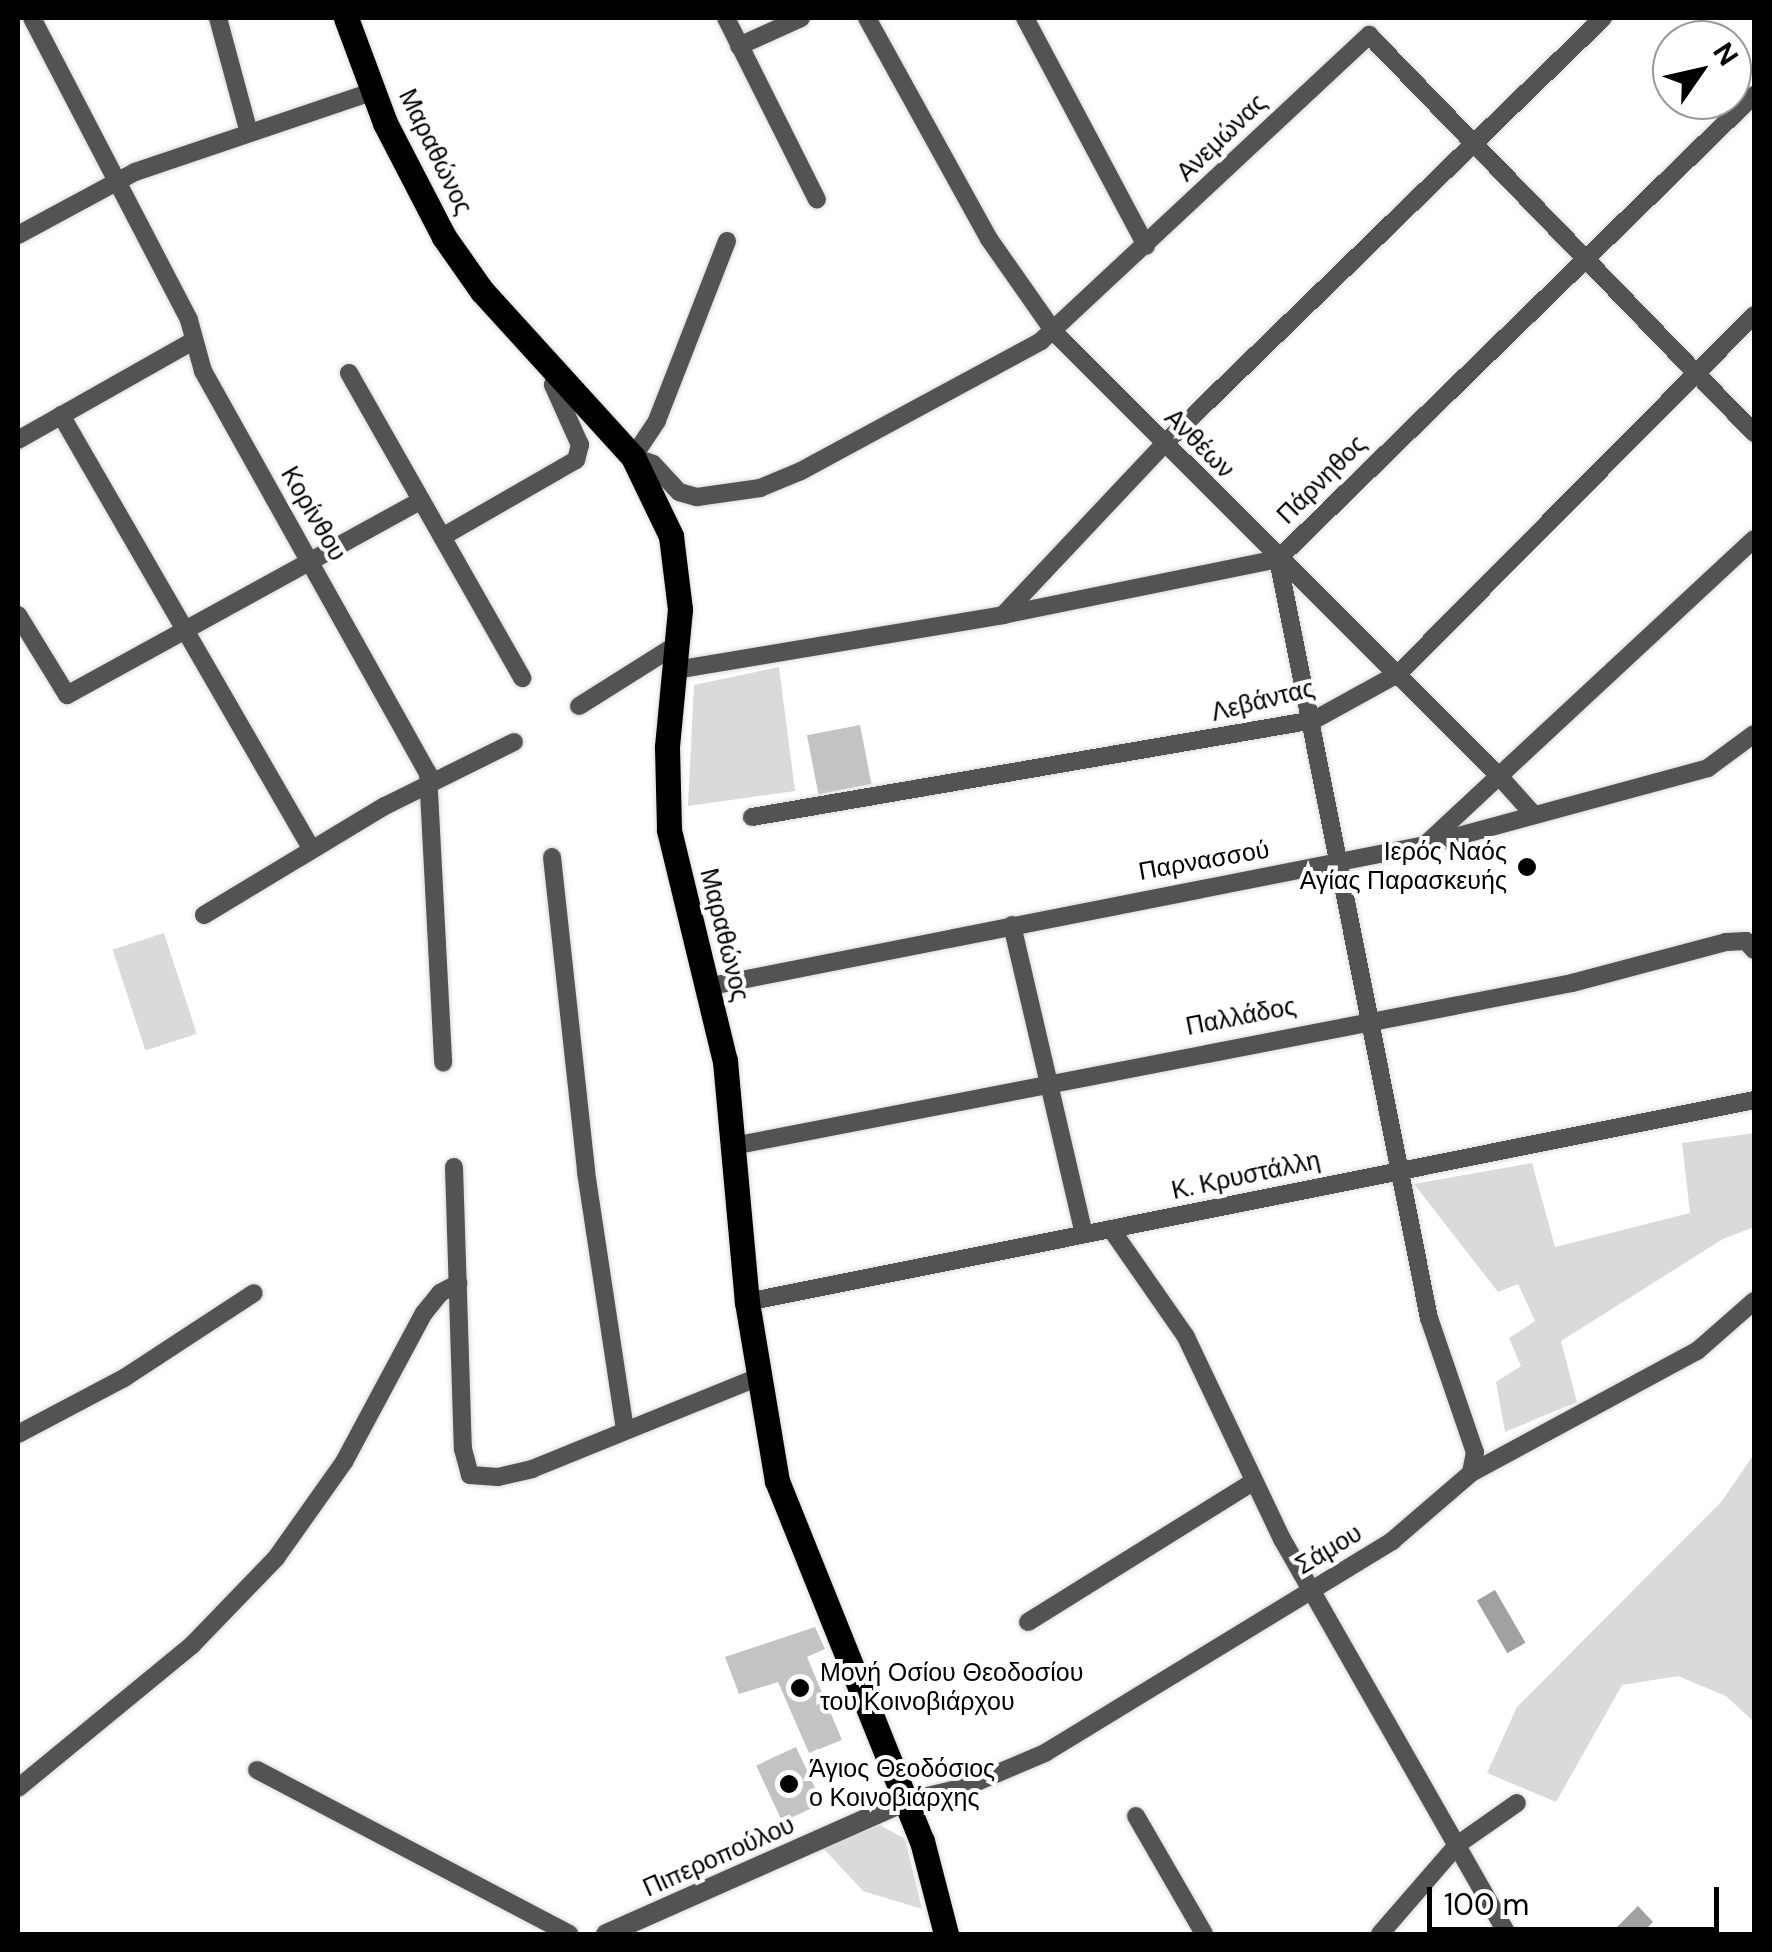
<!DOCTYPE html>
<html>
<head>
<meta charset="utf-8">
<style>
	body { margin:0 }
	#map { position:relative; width:1772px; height:1952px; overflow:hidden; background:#fff; font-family:"DM Sans",sans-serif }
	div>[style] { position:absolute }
	.green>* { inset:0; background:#dadada; transform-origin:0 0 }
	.water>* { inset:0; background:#a1a1a1; transform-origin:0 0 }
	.building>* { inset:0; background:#c3c3c3; transform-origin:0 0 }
	.roads { filter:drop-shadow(0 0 2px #dbdbdb) drop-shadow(0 0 2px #dbdbdb) }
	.minor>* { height:18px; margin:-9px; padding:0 9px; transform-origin:9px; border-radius:9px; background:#535353 }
	.tertiary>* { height:20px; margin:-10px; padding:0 10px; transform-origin:10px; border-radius:10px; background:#535353 }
	.primary>* { height:25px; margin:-12.5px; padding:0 12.5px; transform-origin:12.5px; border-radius:12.5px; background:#000 }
	.dots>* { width:28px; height:28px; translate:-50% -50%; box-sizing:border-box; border:5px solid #fff; border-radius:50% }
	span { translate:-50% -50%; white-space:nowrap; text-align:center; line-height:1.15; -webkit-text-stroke:8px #fff; paint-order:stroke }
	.street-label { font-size:25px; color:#000 }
	.poi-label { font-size:25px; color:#000 }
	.right { translate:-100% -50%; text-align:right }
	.left { translate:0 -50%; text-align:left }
	.frame { position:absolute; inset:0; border:20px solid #000; pointer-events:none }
	.north { position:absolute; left:1652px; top:20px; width:100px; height:100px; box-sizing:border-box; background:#fff; border:2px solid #999; border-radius:50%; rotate:56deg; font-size:28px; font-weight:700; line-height:40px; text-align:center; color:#000 }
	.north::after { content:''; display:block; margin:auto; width:35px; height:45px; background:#000; clip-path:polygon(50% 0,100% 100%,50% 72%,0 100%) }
	.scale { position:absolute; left:1427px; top:1887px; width:292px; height:45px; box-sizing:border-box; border:5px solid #000; border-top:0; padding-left:12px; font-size:30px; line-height:35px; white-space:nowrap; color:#000; -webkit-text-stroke:8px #fff; paint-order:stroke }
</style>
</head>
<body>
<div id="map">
	<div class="green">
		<div style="clip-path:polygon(779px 667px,795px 791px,688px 806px,694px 685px)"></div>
		<div style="left:164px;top:933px;width:106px;height:54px;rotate:72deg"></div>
		<div style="clip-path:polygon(1754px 1133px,1754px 1227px,1723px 1239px,1561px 1341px,1577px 1402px,1505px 1432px,1496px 1382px,1521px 1366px,1509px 1338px,1535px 1321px,1518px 1284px,1498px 1292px,1414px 1184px,1532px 1163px,1555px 1247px,1690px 1213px,1682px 1143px)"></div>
		<div style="clip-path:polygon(1754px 1454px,1754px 1722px,1726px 1696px,1678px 1676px,1622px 1685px,1556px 1802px,1487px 1773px,1517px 1707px,1722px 1501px)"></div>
		<div style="clip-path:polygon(880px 1825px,905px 1839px,922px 1909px,863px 1891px,823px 1848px)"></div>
	</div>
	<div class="water">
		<div style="left:1495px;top:1590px;width:61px;height:21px;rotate:60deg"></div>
		<div style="clip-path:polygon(1638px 1906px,1653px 1922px,1641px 1934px,1610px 1934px)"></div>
	</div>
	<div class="building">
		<div style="left:860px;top:725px;width:60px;height:54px;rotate:79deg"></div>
		<div style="clip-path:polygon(815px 1627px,825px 1649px,807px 1657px,842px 1740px,809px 1753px,778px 1682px,739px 1694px,725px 1657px)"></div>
		<div style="left:796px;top:1747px;width:62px;height:44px;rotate:65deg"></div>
	</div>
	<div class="roads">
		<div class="minor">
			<div style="left:32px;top:18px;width:340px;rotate:62.5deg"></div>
			<div style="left:189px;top:320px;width:53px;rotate:74.6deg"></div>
			<div style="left:203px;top:371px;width:461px;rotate:60.8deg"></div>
			<div style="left:428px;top:773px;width:290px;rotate:87deg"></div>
			<div style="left:218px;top:18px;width:119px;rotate:74.9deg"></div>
			<div style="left:726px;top:18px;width:203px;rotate:63.4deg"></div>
			<div style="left:867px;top:18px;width:252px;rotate:61.1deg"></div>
			<div style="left:989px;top:239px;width:113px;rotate:55deg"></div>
			<div style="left:1054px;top:332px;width:629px;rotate:44.94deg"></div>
			<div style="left:1499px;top:776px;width:101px;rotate:137deg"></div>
			<div style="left:1025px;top:18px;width:258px;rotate:62deg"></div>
			<div style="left:739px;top:46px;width:68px;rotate:-24.3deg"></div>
			<div style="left:18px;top:235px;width:133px;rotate:-28.3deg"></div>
			<div style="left:135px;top:172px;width:250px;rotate:-18.7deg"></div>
			<div style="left:727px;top:241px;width:193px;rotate:111.3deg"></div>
			<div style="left:657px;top:421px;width:43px;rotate:123.7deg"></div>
			<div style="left:633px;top:457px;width:21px;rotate:19deg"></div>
			<div style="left:653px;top:464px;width:38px;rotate:47deg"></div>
			<div style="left:679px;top:492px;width:19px;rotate:16deg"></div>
			<div style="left:697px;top:497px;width:64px;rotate:-8.1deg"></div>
			<div style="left:760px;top:488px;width:44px;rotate:-22.5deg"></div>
			<div style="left:801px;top:471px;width:273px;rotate:-28.4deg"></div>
			<div style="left:1041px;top:341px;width:449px;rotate:-43deg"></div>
			<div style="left:1369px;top:35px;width:554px;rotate:45.95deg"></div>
			<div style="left:349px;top:373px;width:351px;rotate:60.4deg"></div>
			<div style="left:61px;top:415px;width:502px;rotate:60.01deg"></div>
			<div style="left:18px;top:440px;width:201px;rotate:-29.5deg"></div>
			<div style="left:442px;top:537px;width:155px;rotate:-29.9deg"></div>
			<div style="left:576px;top:460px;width:16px;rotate:-75deg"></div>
			<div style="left:580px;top:445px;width:66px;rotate:-114.2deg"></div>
			<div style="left:553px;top:385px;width:12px;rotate:-55deg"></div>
			<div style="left:1278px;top:559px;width:774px;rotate:78.75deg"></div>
			<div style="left:1429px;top:1318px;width:142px;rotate:71.1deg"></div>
			<div style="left:1475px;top:1452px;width:21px;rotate:101deg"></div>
			<div style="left:18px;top:615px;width:94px;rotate:58.5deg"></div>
			<div style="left:67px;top:695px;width:404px;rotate:-28.8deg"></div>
			<div style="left:1003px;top:615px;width:235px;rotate:-46.7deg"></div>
			<div style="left:1164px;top:444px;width:612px;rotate:-44.14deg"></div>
			<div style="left:676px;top:670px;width:332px;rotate:-9.5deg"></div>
			<div style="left:1003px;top:615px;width:281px;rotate:-11.5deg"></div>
			<div style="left:1278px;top:559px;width:665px;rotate:-44.27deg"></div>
			<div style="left:579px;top:706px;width:118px;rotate:-32.2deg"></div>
			<div style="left:1534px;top:815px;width:52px;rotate:-131.9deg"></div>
			<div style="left:1499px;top:776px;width:348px;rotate:-42.9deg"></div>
			<div style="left:752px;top:817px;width:570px;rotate:-9.79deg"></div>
			<div style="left:1314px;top:720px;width:97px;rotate:-28.9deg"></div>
			<div style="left:1399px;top:673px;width:504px;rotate:-45.24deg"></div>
			<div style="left:552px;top:857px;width:317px;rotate:83.8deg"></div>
			<div style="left:586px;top:1172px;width:261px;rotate:81.4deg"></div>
			<div style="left:204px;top:915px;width:211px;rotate:-31.1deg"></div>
			<div style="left:385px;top:806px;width:144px;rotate:-26.4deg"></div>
			<div style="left:1012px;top:925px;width:317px;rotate:76.9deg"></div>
			<div style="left:706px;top:987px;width:733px;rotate:-11.17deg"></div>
			<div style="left:1425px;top:845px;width:293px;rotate:-15.2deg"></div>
			<div style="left:1708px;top:768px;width:57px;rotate:-36.5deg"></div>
			<div style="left:733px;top:1146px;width:855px;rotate:-10.99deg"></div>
			<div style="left:1572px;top:983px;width:159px;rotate:-14.9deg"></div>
			<div style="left:1726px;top:942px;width:20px;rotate:-3deg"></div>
			<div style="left:1746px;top:941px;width:12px;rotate:48deg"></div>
			<div style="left:454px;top:1167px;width:282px;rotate:88.2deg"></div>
			<div style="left:463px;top:1449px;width:27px;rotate:75deg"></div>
			<div style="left:470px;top:1475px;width:28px;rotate:4deg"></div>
			<div style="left:498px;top:1477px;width:35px;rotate:-13deg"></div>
			<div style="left:532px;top:1469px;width:247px;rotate:-22.1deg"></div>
			<div style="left:1111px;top:1229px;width:131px;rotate:55.2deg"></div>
			<div style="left:1186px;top:1337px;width:224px;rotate:64.6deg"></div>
			<div style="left:1282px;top:1539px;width:455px;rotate:60.3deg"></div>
			<div style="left:747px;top:1302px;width:1027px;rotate:-11.34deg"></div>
			<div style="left:18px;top:1434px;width:120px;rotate:-27.8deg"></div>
			<div style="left:124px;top:1378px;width:155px;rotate:-33.2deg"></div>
			<div style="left:1028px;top:1622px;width:265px;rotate:-31.9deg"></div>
			<div style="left:257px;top:1770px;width:353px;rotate:27.7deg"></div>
			<div style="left:18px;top:1788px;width:225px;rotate:-39.4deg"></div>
			<div style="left:192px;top:1645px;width:121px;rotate:-46deg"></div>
			<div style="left:276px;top:1558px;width:118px;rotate:-54.7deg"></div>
			<div style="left:344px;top:1462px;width:169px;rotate:-61.8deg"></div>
			<div style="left:424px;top:1313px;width:26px;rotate:-51deg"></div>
			<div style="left:440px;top:1293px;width:21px;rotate:-28deg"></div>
			<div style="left:906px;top:1801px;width:61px;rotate:-13.3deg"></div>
			<div style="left:965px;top:1787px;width:87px;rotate:-23deg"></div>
			<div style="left:1045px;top:1753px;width:407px;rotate:-31.4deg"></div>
			<div style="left:1392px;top:1541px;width:104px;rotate:-40.7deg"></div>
			<div style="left:1471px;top:1473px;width:257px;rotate:-28.4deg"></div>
			<div style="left:1697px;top:1351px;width:76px;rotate:-41.3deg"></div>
			<div style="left:1136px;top:1816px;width:136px;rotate:60deg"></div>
			<div style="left:1380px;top:1934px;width:118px;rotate:-49.1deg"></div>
			<div style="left:1457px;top:1845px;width:73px;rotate:-35deg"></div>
		</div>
		<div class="tertiary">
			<div style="left:606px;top:1934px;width:328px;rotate:-23.9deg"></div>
		</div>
		<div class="primary">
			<div style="left:346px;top:18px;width:112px;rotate:69.6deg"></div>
			<div style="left:385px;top:123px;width:128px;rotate:62.6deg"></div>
			<div style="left:444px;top:237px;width:66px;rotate:54.9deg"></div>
			<div style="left:482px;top:291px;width:224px;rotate:47.7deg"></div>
			<div style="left:633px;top:457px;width:88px;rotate:64.3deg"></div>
			<div style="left:671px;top:536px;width:74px;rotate:83deg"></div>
			<div style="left:680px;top:609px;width:139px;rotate:95.4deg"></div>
			<div style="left:667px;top:747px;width:83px;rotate:88.6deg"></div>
			<div style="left:669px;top:830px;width:238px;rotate:76.4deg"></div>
			<div style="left:725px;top:1061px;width:242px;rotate:84.8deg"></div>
			<div style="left:747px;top:1302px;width:181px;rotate:80.5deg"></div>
			<div style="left:777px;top:1481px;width:388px;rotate:68.1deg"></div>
			<div style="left:922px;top:1841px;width:96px;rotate:75.5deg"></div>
		</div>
	</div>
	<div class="dots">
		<div style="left:1527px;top:867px;background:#000"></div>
		<div style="left:800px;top:1688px;background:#000"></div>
		<div style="left:789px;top:1784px;background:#000"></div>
	</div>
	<div class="street-label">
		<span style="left:1222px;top:138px;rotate:-44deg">Ανεμώνας</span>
		<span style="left:435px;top:152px;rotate:64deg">Μαραθώνος</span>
		<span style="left:1199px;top:444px;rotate:45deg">Ανθέων</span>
		<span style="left:1322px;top:480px;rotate:-45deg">Πάρνηθος</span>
		<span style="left:313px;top:514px;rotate:60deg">Κορίνθου</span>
		<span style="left:1263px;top:701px;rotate:-14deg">Λεβάντας</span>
		<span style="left:1204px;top:861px;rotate:-10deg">Παρνασσού</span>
		<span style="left:724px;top:935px;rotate:76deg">Μαραθώνος</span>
		<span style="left:1241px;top:1017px;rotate:-11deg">Παλλάδος</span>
		<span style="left:1246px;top:1176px;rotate:-12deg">Κ. Κρυστάλλη</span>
		<span style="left:1329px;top:1550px;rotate:-31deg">Σάμου</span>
		<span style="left:719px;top:1857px;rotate:-24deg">Πιπεροπούλου</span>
	</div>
	<div class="poi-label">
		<span class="right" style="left:1507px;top:867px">Ιερός Ναός<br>Αγίας Παρασκευής</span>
		<span class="left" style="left:820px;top:1688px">Μονή Οσίου Θεοδοσίου<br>του Κοινοβιάρχου</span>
		<span class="left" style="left:809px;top:1784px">Άγιος Θεοδόσιος<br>ο Κοινοβιάρχης</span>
	</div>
	<div class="frame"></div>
	<div class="north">N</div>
	<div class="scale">100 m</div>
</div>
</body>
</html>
